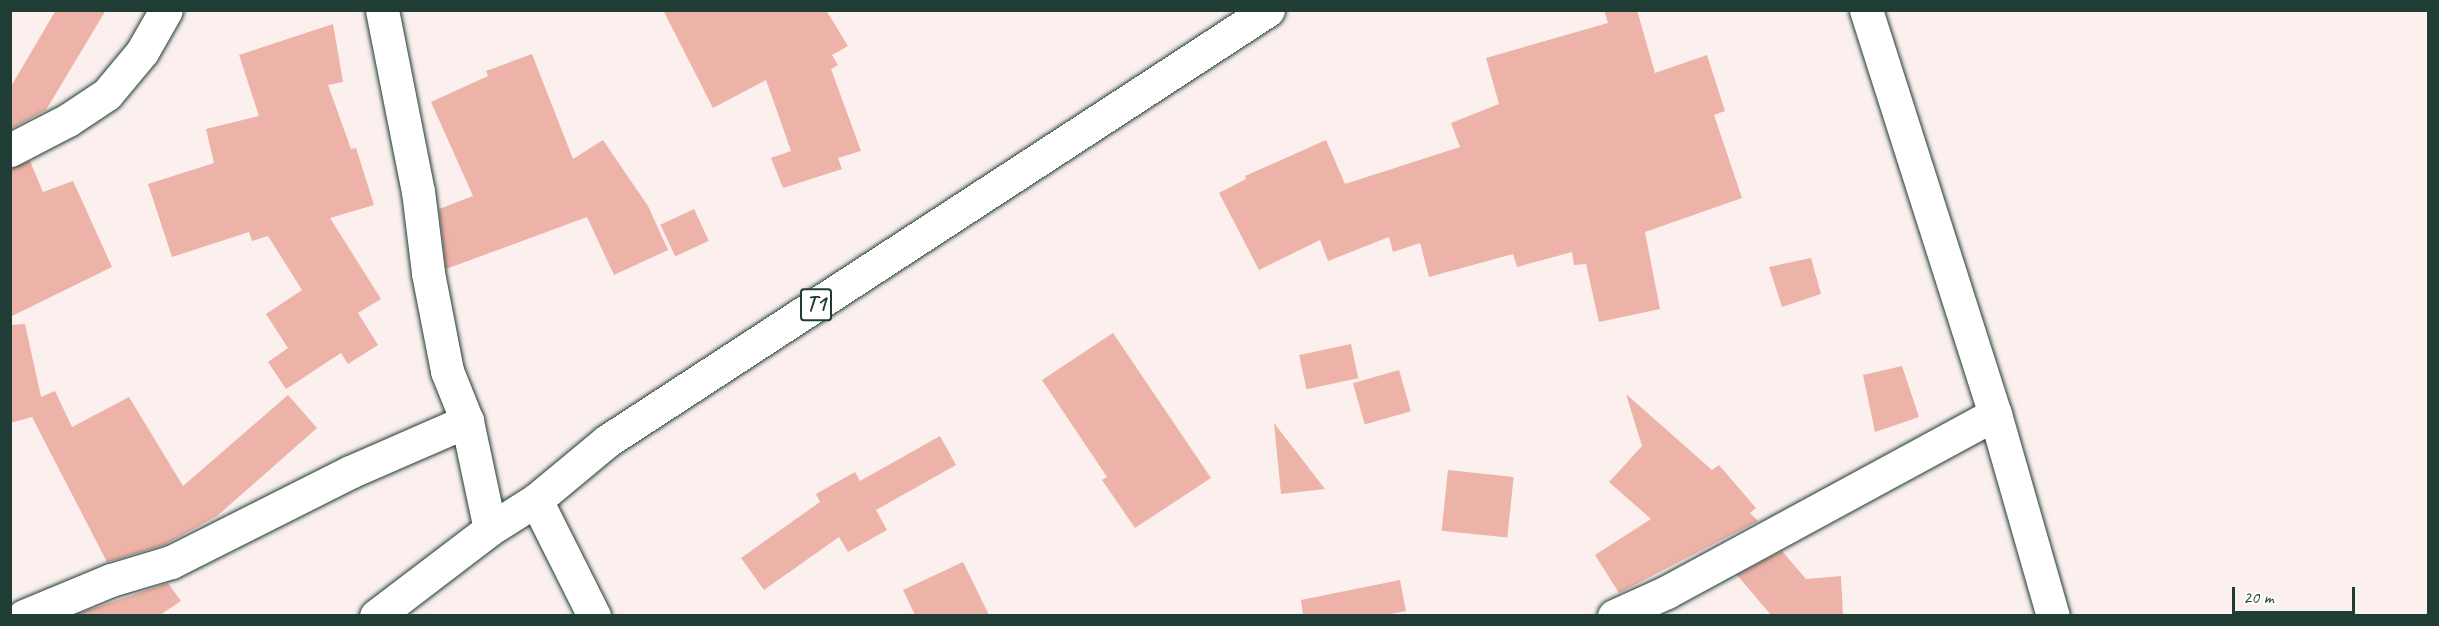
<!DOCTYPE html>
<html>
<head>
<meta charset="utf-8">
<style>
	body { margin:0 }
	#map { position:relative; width:2439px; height:626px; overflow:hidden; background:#fbf0ee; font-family:Caveat,sans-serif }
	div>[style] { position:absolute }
	.building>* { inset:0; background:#edb2a8; transform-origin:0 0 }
	.roads { filter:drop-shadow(0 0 2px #1f3d34) drop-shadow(0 0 2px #1f3d34) }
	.street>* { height:33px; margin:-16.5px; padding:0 16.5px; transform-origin:16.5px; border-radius:16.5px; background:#fff }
	.highway>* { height:33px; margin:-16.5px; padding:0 16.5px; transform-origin:16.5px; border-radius:16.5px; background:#fff }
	span { translate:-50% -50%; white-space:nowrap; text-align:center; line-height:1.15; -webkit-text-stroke:4.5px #fff; paint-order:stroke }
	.shield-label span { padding:2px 4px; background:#fff; border:2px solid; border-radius:4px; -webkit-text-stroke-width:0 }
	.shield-label { font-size:22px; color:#1f3d34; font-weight:700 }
	.frame { position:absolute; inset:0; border:12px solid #1f3d34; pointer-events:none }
	.scale { position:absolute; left:2232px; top:587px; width:123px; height:27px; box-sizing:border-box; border:3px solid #1f3d34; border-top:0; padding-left:8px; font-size:18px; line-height:21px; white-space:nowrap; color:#1f3d34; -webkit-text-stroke:4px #fff; paint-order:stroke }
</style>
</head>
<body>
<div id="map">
	<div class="building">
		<div style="clip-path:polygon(56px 10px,106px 10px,46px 110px,10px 129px,10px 88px)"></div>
		<div style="clip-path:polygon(663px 10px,826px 10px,848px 46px,832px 55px,838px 65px,831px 69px,861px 151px,838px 158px,842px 169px,783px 188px,771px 158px,791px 151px,766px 80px,713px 108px)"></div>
		<div style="clip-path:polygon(1604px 10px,1637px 10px,1655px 73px,1707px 55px,1725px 111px,1714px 115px,1742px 198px,1645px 232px,1660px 309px,1599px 322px,1586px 264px,1574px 265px,1572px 252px,1517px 267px,1513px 254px,1429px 277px,1420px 243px,1393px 252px,1389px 237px,1328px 261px,1320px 240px,1259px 270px,1219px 193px,1246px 179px,1245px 176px,1326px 140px,1345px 184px,1460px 147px,1451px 123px,1499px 104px,1486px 58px,1608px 23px)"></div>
		<div style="clip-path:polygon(333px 24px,343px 82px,328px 85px,351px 149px,356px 148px,374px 205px,330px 218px,381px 299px,358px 313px,378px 345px,348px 364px,341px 353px,286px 389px,268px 362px,288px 348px,266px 314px,302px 290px,268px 236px,252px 241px,249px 232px,172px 257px,148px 184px,214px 163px,206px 129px,259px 116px,239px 55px)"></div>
		<div style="clip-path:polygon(532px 54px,573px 159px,603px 140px,648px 206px,668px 250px,614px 275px,587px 217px,446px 269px,439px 209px,473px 196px,431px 102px,488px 76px,486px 71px)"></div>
		<div style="clip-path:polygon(30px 161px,43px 192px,73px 181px,112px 267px,10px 317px,10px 169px)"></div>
		<div style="left:694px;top:209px;width:35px;height:37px;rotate:65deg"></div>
		<div style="clip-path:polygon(1811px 258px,1821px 294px,1782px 307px,1769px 267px)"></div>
		<div style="clip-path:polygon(25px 324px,41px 397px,55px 391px,72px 427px,129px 397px,183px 486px,288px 395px,317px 428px,217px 516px,164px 545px,107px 562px,32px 417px,10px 423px,10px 325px)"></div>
		<div style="clip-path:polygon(1113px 333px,1211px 478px,1135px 528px,1102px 480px,1107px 477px,1042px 380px)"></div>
		<div style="left:1351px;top:344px;width:35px;height:53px;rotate:78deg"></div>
		<div style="clip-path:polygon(1902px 366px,1919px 417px,1875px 432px,1863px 375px)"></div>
		<div style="left:1399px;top:370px;width:43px;height:48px;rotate:74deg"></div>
		<div style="clip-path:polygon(1626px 394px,1712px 470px,1719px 465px,1756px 508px,1750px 513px,1758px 521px,1619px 593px,1595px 555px,1651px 519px,1609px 482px,1642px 446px)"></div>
		<div style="clip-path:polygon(1274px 423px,1325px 489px,1281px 494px)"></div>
		<div style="clip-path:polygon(940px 436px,956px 465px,876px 510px,887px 530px,848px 552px,839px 537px,764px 590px,741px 558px,820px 502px,816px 494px,855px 472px,860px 481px)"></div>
		<div style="left:1448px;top:470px;width:66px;height:61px;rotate:6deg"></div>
		<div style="clip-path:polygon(1782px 551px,1806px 579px,1841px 576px,1843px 615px,1771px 615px,1737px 575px)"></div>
		<div style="clip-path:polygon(963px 562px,989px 615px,915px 615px,903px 590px)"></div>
		<div style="clip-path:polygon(1400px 580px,1406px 611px,1385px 615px,1303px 615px,1301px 600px)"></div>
		<div style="clip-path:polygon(168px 583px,181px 601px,160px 615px,74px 615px)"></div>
	</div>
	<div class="roads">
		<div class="street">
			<div style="left:382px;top:10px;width:185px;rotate:78.8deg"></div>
			<div style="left:418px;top:191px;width:83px;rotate:83deg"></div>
			<div style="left:428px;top:273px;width:100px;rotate:79deg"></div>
			<div style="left:447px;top:371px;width:54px;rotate:68.2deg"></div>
			<div style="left:467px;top:421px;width:110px;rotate:78deg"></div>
			<div style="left:1866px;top:10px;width:424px;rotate:72.3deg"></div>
			<div style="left:1995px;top:414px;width:210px;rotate:74deg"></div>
			<div style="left:10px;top:150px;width:65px;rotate:-27.3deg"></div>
			<div style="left:68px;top:120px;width:47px;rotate:-33.7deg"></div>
			<div style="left:107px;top:94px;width:55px;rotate:-50.2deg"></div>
			<div style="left:142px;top:52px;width:48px;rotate:-60.3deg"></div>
			<div style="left:536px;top:500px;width:130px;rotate:63.4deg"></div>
			<div style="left:24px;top:616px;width:94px;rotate:-22.5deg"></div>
			<div style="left:111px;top:580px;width:63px;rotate:-16.7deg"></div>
			<div style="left:171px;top:562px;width:200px;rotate:-26.7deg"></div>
			<div style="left:350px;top:472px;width:128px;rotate:-23.6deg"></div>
			<div style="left:1614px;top:616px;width:58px;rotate:-24.4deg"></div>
			<div style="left:1667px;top:592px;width:373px;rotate:-28.5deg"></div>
		</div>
		<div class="highway">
			<div style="left:376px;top:616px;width:143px;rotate:-37.3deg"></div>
			<div style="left:490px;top:529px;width:54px;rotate:-32.2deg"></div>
			<div style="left:536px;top:500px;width:92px;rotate:-39.7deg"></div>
			<div style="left:607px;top:441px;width:789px;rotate:-33.11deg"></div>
		</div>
	</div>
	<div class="shield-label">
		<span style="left:816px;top:305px">T1</span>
	</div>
	<div class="frame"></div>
	<div class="scale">20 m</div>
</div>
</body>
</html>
